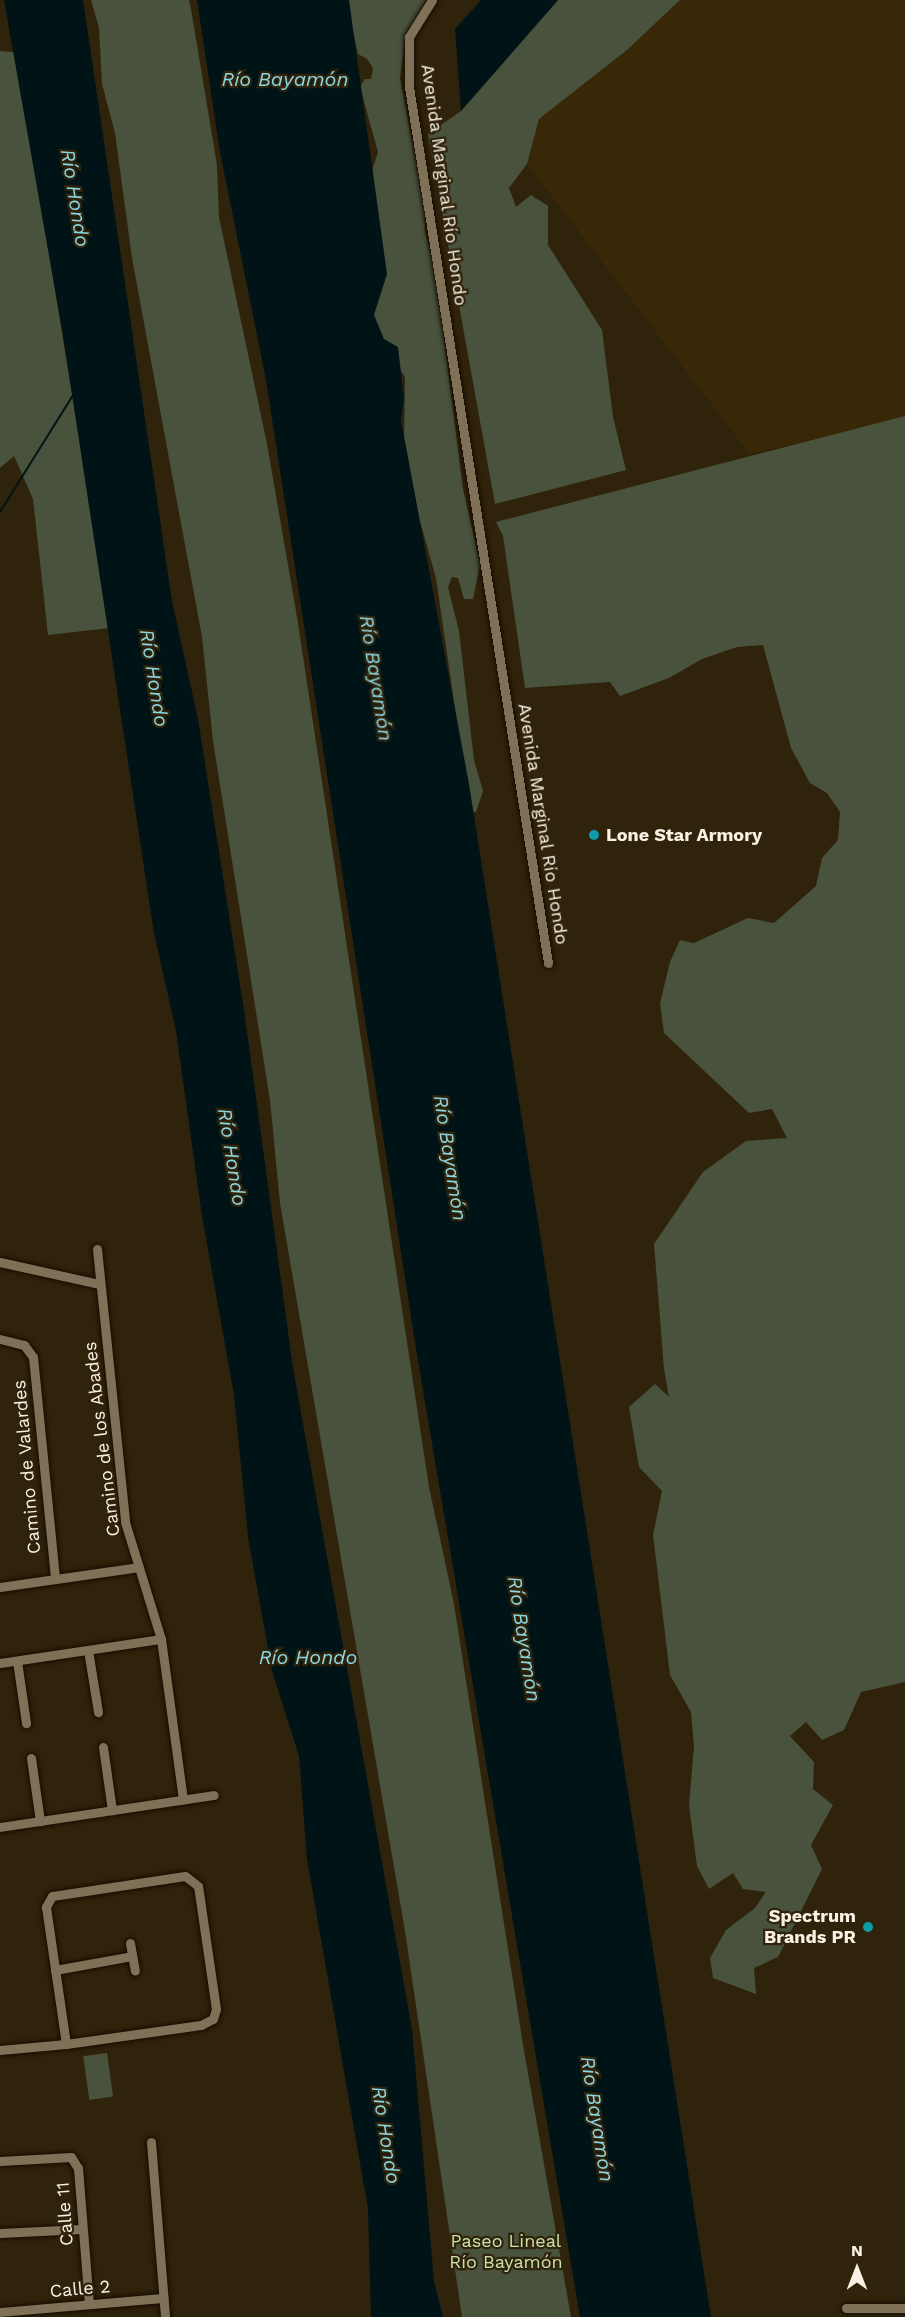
<!DOCTYPE html>
<html>
<head>
<meta charset="utf-8">
<style>
	body { margin:0 }
	#map { position:relative; width:905px; height:2317px; overflow:hidden; background:#30230b; font-family:"Work Sans",sans-serif }
	div>[style] { position:absolute }
	.built>* { inset:0; background:#382807 }
	.green>* { inset:0; background:#48523d; transform-origin:0 0 }
	.water>* { inset:0; background:#001316 }
	.stream>* { height:2px; margin:-1px; padding:0 1px; transform-origin:1px; border-radius:1px; background:#001316 }
	.roads { filter:drop-shadow(0 0 2px #170c00) drop-shadow(0 0 2px #170c00) }
	.minor>* { height:9px; margin:-4.5px; padding:0 4.5px; transform-origin:4.5px; border-radius:4.5px; background:#7f7157 }
	.dots>* { width:16px; height:16px; translate:-50% -50%; box-sizing:border-box; border:3px solid #30230b; border-radius:50% }
	span { translate:-50% -50%; white-space:nowrap; text-align:center; line-height:1.15; -webkit-text-stroke:4.5px #30230b; paint-order:stroke }
	.street-label { font-size:18px; color:#f9f1e3 }
	.poi-label { font-size:18px; color:#f9f1e3; font-weight:700 }
	.left { translate:0 -50%; text-align:left }
	.right { translate:-100% -50%; text-align:right }
	.park-label { font-size:18px; color:#c9e2ab }
	.water-label { font-size:20px; color:#8ad7e4; font-style:italic }
	.north { position:absolute; left:827px; top:2239px; width:60px; height:60px; -webkit-text-stroke:4px #30230b; paint-order:stroke; rotate:0deg; font-size:16px; font-weight:700; line-height:24px; text-align:center; color:#f9f1e3 }
	.north::after { content:''; display:block; margin:auto; width:21px; height:27px; background:#f9f1e3; clip-path:polygon(50% 0,100% 100%,50% 72%,0 100%) }
</style>
</head>
<body>
<div id="map">
	<div class="built">
		<div style="clip-path:polygon(680px 0,905px 0,905px 416px,900px 419px,750px 454px,527px 164px,539px 119px,627px 50px)"></div>
	</div>
	<div class="green">
		<div style="clip-path:polygon(91px 0,189px 0,191px 9px,217px 165px,219px 217px,267px 444px,297px 617px,429px 1487px,454px 1604px,523px 2045px,571px 2317px,462px 2317px,405px 1931px,280px 1203px,270px 1100px,213px 741px,202px 637px,132px 258px,115px 133px,102px 84px,99px 28px)"></div>
		<div style="clip-path:polygon(346px 0,426px 0,405px 38px,400px 78px,424px 204px,425px 233px,435px 268px,463px 489px,480px 564px,473px 599px,464px 599px,458px 578px,452px 577px,448px 587px,459px 631px,474px 760px,483px 791px,476px 812px,470px 811px,436px 578px,419px 518px,404px 441px,405px 377px,373px 329px,373px 168px,378px 152px,360px 87px,365px 79px,371px 79px,373px 68px,367px 59px,358px 54px)"></div>
		<div style="clip-path:polygon(558px 0,680px 0,627px 50px,539px 119px,527px 164px,509px 188px,516px 207px,531px 195px,548px 206px,548px 245px,602px 330px,613px 417px,626px 470px,495px 504px,428px 134px,461px 111px)"></div>
		<div style="clip-path:polygon(0 51px,14px 52px,27px 118px,110px 628px,48px 635px,33px 499px,14px 456px,0 468px)"></div>
		<div style="clip-path:polygon(905px 416px,905px 1682px,861px 1692px,844px 1730px,822px 1740px,806px 1722px,790px 1736px,814px 1762px,813px 1789px,833px 1805px,811px 1845px,822px 1869px,778px 1957px,754px 1968px,756px 1994px,713px 1978px,710px 1958px,726px 1930px,755px 1908px,766px 1892px,743px 1889px,733px 1873px,709px 1889px,697px 1866px,689px 1805px,694px 1746px,691px 1712px,670px 1675px,653px 1535px,662px 1491px,639px 1467px,629px 1407px,655px 1384px,669px 1397px,664px 1369px,654px 1244px,703px 1172px,746px 1141px,787px 1138px,772px 1109px,749px 1113px,664px 1033px,660px 1003px,670px 962px,680px 940px,694px 943px,748px 918px,774px 923px,816px 886px,822px 858px,838px 840px,840px 812px,827px 793px,810px 783px,791px 748px,763px 645px,737px 647px,702px 659px,669px 678px,620px 696px,610px 682px,525px 688px,503px 536px,496px 522px)"></div>
		<div style="left:107px;top:2053px;width:44px;height:24px;rotate:82deg"></div>
	</div>
	<div class="water">
		<div style="clip-path:polygon(4px 0,83px 0,172px 601px,198px 719px,244px 1010px,293px 1368px,412px 2029px,434px 2281px,443px 2317px,371px 2317px,368px 2209px,307px 1859px,299px 1756px,272px 1671px,248px 1537px,234px 1395px,202px 1216px,176px 1031px,154px 933px,63px 335px)"></div>
		<div style="clip-path:polygon(197px 0,349px 0,387px 274px,374px 315px,384px 339px,398px 347px,404px 398px,401px 420px,469px 784px,711px 2317px,580px 2317px,416px 1349px,266px 380px,220px 152px)"></div>
		<div style="clip-path:polygon(481px 0,558px 0,461px 111px,455px 29px)"></div>
	</div>
	<div class="stream">
		<div style="left:0;top:512px;width:138px;rotate:-58deg"></div>
	</div>
	<div class="roads">
		<div class="minor">
			<div style="left:432px;top:0;width:44px;rotate:121.9deg"></div>
			<div style="left:409px;top:37px;width:50px;rotate:90deg"></div>
			<div style="left:409px;top:87px;width:887px;rotate:80.98deg"></div>
			<div style="left:97px;top:1249px;width:274px;rotate:84.1deg"></div>
			<div style="left:125px;top:1522px;width:122px;rotate:72.9deg"></div>
			<div style="left:161px;top:1639px;width:162px;rotate:82.2deg"></div>
			<div style="left:0;top:1262px;width:101px;rotate:12.5deg"></div>
			<div style="left:0;top:1339px;width:25px;rotate:14deg"></div>
			<div style="left:24px;top:1345px;width:15px;rotate:53deg"></div>
			<div style="left:33px;top:1357px;width:223px;rotate:84.3deg"></div>
			<div style="left:0;top:1587px;width:139px;rotate:-8.2deg"></div>
			<div style="left:88px;top:1650px;width:63px;rotate:80.8deg"></div>
			<div style="left:17px;top:1661px;width:63px;rotate:81.7deg"></div>
			<div style="left:0;top:1663px;width:163px;rotate:-8.5deg"></div>
			<div style="left:103px;top:1747px;width:64px;rotate:81.9deg"></div>
			<div style="left:31px;top:1758px;width:64px;rotate:81.9deg"></div>
			<div style="left:0;top:1827px;width:216px;rotate:-8.5deg"></div>
			<div style="left:130px;top:1943px;width:28px;rotate:80deg"></div>
			<div style="left:55px;top:1970px;width:78px;rotate:-10.3deg"></div>
			<div style="left:0;top:2050px;width:66px;rotate:-5.2deg"></div>
			<div style="left:66px;top:2044px;width:136px;rotate:-8deg"></div>
			<div style="left:201px;top:2025px;width:13px;rotate:-27deg"></div>
			<div style="left:213px;top:2019px;width:10px;rotate:-73deg"></div>
			<div style="left:216px;top:2009px;width:124px;rotate:-98.3deg"></div>
			<div style="left:198px;top:1886px;width:16px;rotate:-142deg"></div>
			<div style="left:185px;top:1876px;width:134px;rotate:171.4deg"></div>
			<div style="left:52px;top:1896px;width:13px;rotate:119deg"></div>
			<div style="left:46px;top:1907px;width:138px;rotate:81.7deg"></div>
			<div style="left:151px;top:2142px;width:176px;rotate:85.4deg"></div>
			<div style="left:0;top:2161px;width:71px;rotate:-3.2deg"></div>
			<div style="left:71px;top:2157px;width:13px;rotate:58deg"></div>
			<div style="left:78px;top:2168px;width:136px;rotate:85.4deg"></div>
			<div style="left:0;top:2233px;width:82px;rotate:-2.8deg"></div>
			<div style="left:846px;top:2308px;width:59px"></div>
			<div style="left:0;top:2312px;width:164px;rotate:-4.9deg"></div>
		</div>
	</div>
	<div class="dots">
		<div style="left:594px;top:835px;background:#0f9aa8"></div>
		<div style="left:868px;top:1927px;background:#0f9aa8"></div>
	</div>
	<div class="street-label">
		<span style="left:444px;top:185px;rotate:82deg">Avenida Marginal Río Hondo</span>
		<span style="left:543px;top:824px;rotate:81deg">Avenida Marginal Río Hondo</span>
		<span style="left:102px;top:1439px;rotate:-97deg">Camino de los Abades</span>
		<span style="left:27px;top:1467px;rotate:-95deg">Camino de Valardes</span>
		<span style="left:65px;top:2214px;rotate:-94deg">Calle 11</span>
		<span style="left:80px;top:2289px;rotate:-5deg">Calle 2</span>
	</div>
	<div class="poi-label">
		<span class="left" style="left:606px;top:835px">Lone Star Armory</span>
		<span class="right" style="left:856px;top:1927px">Spectrum<br>Brands PR</span>
	</div>
	<div class="park-label">
		<span style="left:506px;top:2252px">Paseo Lineal<br>Río Bayamón</span>
	</div>
	<div class="water-label">
		<span style="left:285px;top:79px">Río Bayamón</span>
		<span style="left:75px;top:198px;rotate:81deg">Río Hondo</span>
		<span style="left:154px;top:678px;rotate:81deg">Río Hondo</span>
		<span style="left:376px;top:678px;rotate:81deg">Río Bayamón</span>
		<span style="left:232px;top:1157px;rotate:81deg">Río Hondo</span>
		<span style="left:450px;top:1158px;rotate:81deg">Río Bayamón</span>
		<span style="left:524px;top:1639px;rotate:81deg">Río Bayamón</span>
		<span style="left:308px;top:1657px">Río Hondo</span>
		<span style="left:597px;top:2119px;rotate:81deg">Río Bayamón</span>
		<span style="left:386px;top:2135px;rotate:81deg">Río Hondo</span>
	</div>
	<div class="north">N</div>
</div>
</body>
</html>
